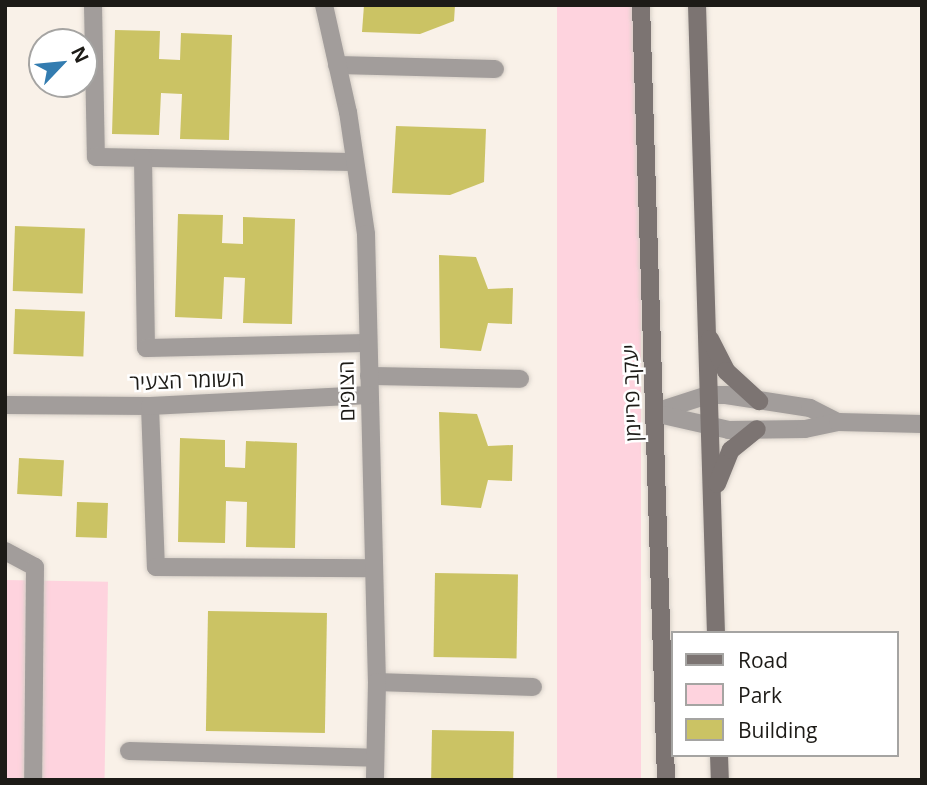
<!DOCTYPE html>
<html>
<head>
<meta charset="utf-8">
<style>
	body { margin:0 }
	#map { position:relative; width:927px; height:785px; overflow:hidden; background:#f9f1e8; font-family:"Open Sans",Heebo,sans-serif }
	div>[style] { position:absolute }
	.green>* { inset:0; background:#fed3de; transform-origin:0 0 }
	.building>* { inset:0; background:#cbc364; transform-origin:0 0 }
	.roads { filter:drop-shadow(0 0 2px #d6cfc7) drop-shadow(0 0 2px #d6cfc7) }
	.service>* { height:18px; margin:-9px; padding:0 9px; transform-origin:9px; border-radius:9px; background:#a29d9b }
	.pedestrian>* { height:18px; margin:-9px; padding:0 9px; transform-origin:9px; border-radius:9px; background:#a29d9b }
	.minor>* { height:18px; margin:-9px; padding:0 9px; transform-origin:9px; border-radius:9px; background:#a29d9b }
	.secondary>* { height:18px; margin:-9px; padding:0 9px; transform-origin:9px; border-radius:9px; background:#7c7472 }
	span { translate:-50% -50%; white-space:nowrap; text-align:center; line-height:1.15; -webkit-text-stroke:5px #fff; paint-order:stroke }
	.street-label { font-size:21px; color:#1d1b17 }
	.frame { position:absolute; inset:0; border:7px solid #1d1b17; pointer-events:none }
	.legend { position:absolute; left:671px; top:631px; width:228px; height:126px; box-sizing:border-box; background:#fff; border:2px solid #a5a4a2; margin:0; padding:9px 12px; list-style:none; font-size:21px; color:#1d1b17 }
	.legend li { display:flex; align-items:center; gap:14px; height:35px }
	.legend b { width:35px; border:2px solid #a5a4a2 }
	.north { position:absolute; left:28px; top:28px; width:70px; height:70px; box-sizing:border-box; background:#fff; border:2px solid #a5a4a2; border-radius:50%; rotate:64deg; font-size:19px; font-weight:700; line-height:28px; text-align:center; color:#1d1b17 }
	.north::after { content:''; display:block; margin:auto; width:24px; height:32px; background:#337cb0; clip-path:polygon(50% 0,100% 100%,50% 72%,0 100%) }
</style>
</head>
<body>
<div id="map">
	<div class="green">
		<div style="left:557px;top:5px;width:84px;height:775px"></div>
		<div style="left:5px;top:580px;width:103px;height:200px;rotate:1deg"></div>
	</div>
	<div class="building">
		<div style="clip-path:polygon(364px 5px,455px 5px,454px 21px,420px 34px,362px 32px)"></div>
		<div style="clip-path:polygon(115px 30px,160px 31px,159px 59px,180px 60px,181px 33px,232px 35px,229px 140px,180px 139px,182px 94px,161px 93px,159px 135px,112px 134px)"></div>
		<div style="clip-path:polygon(396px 126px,486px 129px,484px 182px,450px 195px,392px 193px)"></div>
		<div style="clip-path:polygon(178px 214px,223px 215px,222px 243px,243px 244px,243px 217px,295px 219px,292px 324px,243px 323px,245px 278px,224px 277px,222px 319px,175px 317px)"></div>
		<div style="left:15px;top:226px;width:70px;height:65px;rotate:2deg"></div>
		<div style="clip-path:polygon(439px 255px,476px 257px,488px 289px,513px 288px,512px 324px,488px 323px,481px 351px,440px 348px)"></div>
		<div style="left:15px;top:309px;width:70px;height:45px;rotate:2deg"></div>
		<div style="clip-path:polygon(439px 412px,477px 414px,488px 446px,513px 445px,512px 481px,488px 480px,481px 508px,441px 505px)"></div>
		<div style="clip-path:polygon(180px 438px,225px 440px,225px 467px,245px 468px,246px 441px,297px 443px,295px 548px,246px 547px,247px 502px,226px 501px,225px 543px,178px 542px)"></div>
		<div style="left:19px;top:458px;width:45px;height:36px;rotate:3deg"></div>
		<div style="left:77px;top:502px;width:31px;height:35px;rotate:2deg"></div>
		<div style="left:435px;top:573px;width:83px;height:84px;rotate:1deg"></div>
		<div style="left:208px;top:611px;width:119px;height:120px;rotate:1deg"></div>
		<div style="left:432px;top:730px;width:82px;height:50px;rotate:1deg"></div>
	</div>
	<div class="roads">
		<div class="service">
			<div style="left:93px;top:5px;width:152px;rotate:88.9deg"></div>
			<div style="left:96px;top:157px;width:259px;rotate:1.1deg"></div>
			<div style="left:337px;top:65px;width:158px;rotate:1.5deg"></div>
			<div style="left:143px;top:158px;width:190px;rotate:89.1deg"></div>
			<div style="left:146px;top:348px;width:222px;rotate:-1.3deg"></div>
			<div style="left:369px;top:376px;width:151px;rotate:1.1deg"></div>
			<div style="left:150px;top:406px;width:161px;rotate:87.9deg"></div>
			<div style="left:156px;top:567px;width:216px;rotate:0.3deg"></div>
			<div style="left:377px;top:682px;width:156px;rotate:1.8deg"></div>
			<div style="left:129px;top:751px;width:246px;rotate:1.6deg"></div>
		</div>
		<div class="pedestrian">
			<div style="left:5px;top:551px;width:34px;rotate:28deg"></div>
			<div style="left:35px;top:567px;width:213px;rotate:90.5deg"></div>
		</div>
		<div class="minor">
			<div style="left:324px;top:5px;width:110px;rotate:77.4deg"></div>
			<div style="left:348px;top:112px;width:123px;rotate:81.6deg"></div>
			<div style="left:366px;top:234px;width:448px;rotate:88.6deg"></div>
			<div style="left:377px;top:682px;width:98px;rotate:91.2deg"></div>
			<div style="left:5px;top:405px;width:145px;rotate:0.4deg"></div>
			<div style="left:150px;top:406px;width:219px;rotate:-2.9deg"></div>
			<div style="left:655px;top:412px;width:56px;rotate:-17.8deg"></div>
			<div style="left:708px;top:395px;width:18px"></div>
			<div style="left:726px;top:395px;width:85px;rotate:8.8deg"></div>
			<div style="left:810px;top:408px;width:31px;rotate:27deg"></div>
			<div style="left:654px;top:413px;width:77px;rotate:12.8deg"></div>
			<div style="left:729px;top:430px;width:76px;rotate:-0.8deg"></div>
			<div style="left:805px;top:429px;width:34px;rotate:-12deg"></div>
			<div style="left:838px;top:422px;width:84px;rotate:1.4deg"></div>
		</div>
		<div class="secondary">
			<div style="left:641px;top:5px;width:775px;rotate:88.15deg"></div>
			<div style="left:697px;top:5px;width:628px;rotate:88.27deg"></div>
			<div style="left:710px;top:339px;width:36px;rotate:63deg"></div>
			<div style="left:726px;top:371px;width:45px;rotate:42.3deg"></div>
			<div style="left:717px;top:484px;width:37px;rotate:-68deg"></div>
			<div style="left:731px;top:450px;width:33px;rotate:-39deg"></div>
			<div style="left:719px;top:755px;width:25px;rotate:88deg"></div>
		</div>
	</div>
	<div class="street-label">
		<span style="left:187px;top:380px;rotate:-2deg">השומר הצעיר</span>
		<span style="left:346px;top:391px;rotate:-91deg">הצופים</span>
		<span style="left:631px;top:393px;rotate:-92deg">יעקב פריימן</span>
	</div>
	<div class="frame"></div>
	<ul class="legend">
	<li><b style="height:9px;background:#7c7472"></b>Road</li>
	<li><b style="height:19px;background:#fed3de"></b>Park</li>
	<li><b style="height:19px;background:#cbc364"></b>Building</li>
	</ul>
	<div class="north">N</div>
</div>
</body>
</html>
